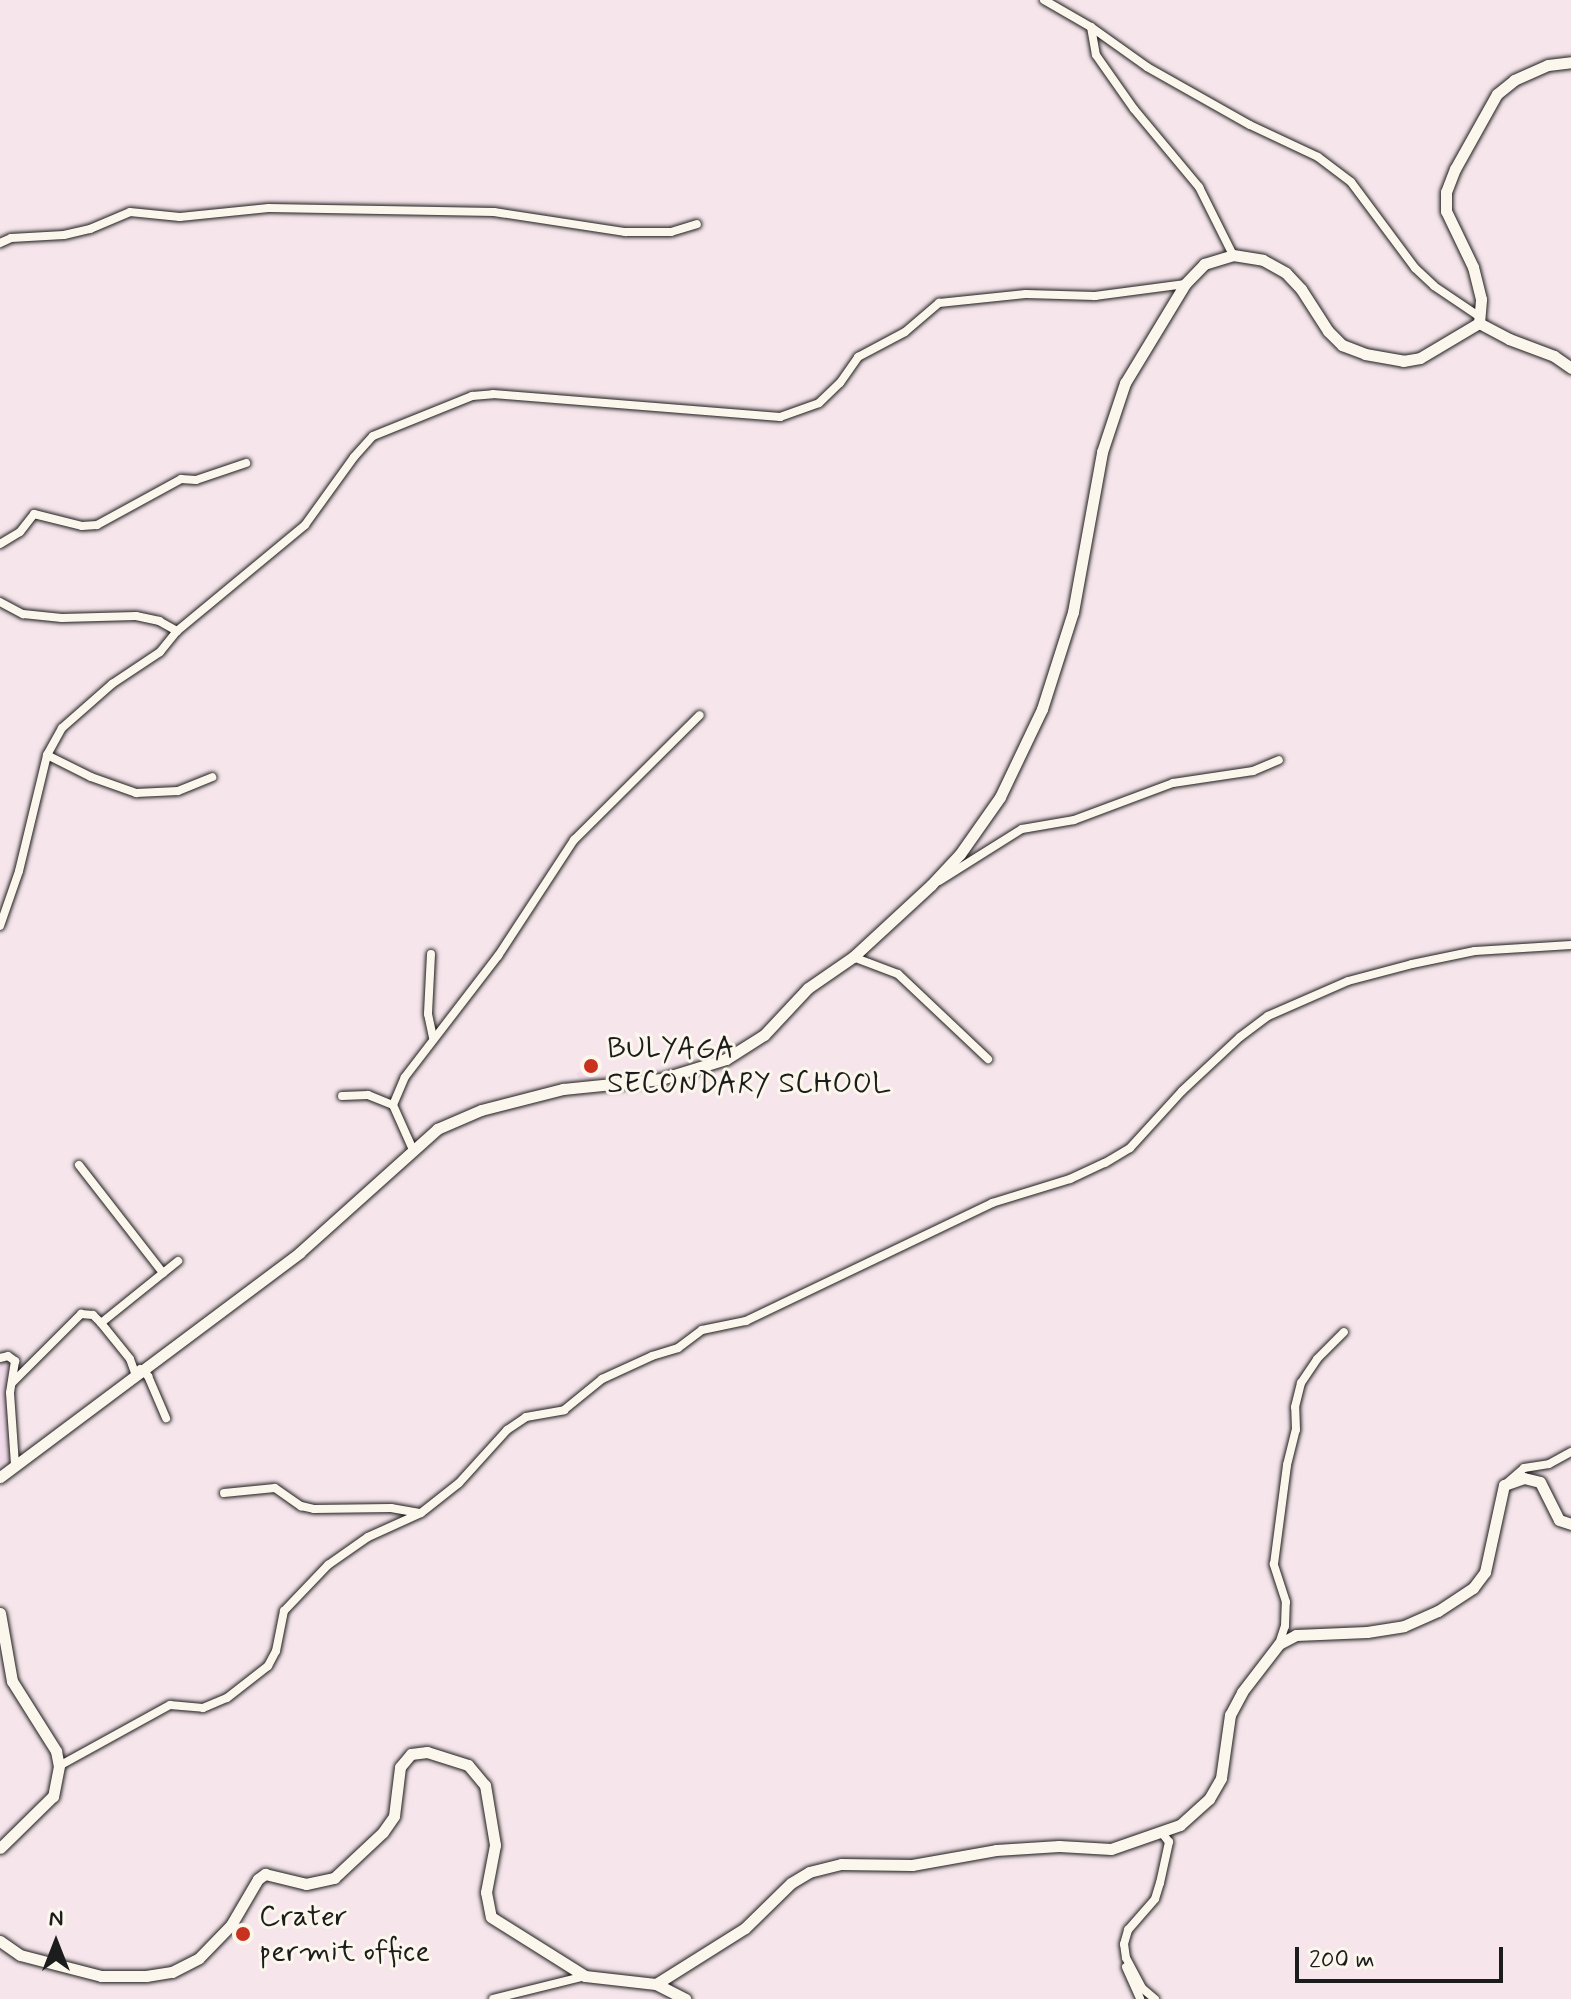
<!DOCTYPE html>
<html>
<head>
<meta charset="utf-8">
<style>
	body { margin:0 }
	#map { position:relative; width:1571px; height:1999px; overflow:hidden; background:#f6e6eb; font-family:Mynerve,sans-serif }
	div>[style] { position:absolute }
	.built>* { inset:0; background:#f2dbea }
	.roads { filter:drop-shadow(0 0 2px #1c1c1c) drop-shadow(0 0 2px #1c1c1c) }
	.street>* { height:8px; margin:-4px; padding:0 4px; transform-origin:4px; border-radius:4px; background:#fbf7ec }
	.secondary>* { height:11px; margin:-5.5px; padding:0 5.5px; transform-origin:5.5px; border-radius:5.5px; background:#fbf7ec }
	.dots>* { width:22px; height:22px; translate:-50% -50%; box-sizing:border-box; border:4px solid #fbf7ec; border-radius:50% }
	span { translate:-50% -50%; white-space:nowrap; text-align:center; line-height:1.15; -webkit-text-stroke:6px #fbf7ec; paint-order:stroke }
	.poi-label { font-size:30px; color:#1c1c1c }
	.left { translate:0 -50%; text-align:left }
	.north { position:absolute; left:16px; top:1903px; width:80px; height:80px; -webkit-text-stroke:6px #fbf7ec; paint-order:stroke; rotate:0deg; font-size:22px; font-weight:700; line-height:32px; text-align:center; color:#1c1c1c }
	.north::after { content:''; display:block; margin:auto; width:28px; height:36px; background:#1c1c1c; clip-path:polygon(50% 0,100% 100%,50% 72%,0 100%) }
	.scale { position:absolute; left:1295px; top:1947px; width:208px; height:36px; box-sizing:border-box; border:4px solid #1c1c1c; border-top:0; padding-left:10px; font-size:24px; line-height:28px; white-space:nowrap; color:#1c1c1c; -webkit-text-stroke:6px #fbf7ec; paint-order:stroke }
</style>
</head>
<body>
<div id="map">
	<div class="built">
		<div style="clip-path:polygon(593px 1060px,602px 1071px,588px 1083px,584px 1078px,581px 1080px,576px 1074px)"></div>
		<div style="clip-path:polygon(8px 1359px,12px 1456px,0 1465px,0 1360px)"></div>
	</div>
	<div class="roads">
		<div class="street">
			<div style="left:1044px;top:0;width:54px;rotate:29.9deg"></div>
			<div style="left:1091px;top:27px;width:28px;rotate:80deg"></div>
			<div style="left:1096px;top:55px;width:66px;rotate:54.9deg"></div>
			<div style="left:1134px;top:109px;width:102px;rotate:50.2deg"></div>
			<div style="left:1199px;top:187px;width:76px;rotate:63.4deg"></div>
			<div style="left:1091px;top:27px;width:69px;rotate:35.5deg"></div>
			<div style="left:1147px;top:67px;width:118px;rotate:29.4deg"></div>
			<div style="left:1250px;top:125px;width:75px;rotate:25.2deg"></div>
			<div style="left:1318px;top:157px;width:41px;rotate:37.1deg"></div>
			<div style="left:1351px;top:182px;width:107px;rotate:53.3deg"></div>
			<div style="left:1415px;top:268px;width:26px;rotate:43deg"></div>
			<div style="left:1434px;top:286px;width:55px;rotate:34deg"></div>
			<div style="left:0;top:243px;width:12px;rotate:-24deg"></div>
			<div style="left:11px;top:238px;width:53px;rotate:-3.2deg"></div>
			<div style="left:64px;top:235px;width:27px;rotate:-13deg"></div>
			<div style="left:90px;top:229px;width:43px;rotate:-23deg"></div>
			<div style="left:130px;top:212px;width:50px;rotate:5.7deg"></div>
			<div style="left:180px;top:217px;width:89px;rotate:-5.8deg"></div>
			<div style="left:269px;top:208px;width:225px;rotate:1deg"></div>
			<div style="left:494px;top:212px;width:133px;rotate:8.7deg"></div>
			<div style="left:625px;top:232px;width:46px"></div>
			<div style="left:671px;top:232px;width:27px;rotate:-17deg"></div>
			<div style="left:0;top:544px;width:23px;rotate:-31deg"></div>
			<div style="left:20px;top:532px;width:23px;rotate:-52deg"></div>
			<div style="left:34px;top:514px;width:49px;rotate:14deg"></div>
			<div style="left:82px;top:526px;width:15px;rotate:-4deg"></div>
			<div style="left:97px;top:525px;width:96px;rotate:-28.7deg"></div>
			<div style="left:181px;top:479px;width:15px;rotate:4deg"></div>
			<div style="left:196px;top:480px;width:53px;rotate:-18.8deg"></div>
			<div style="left:0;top:602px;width:26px;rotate:28deg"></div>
			<div style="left:23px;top:614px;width:39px;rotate:6deg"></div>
			<div style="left:62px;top:618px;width:74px;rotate:-1.5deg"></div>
			<div style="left:136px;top:616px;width:24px;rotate:12deg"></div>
			<div style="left:159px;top:621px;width:21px;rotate:29deg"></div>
			<div style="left:47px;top:755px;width:49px;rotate:26.6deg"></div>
			<div style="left:91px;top:777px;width:48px;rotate:19.6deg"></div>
			<div style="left:136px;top:793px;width:42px;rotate:-2.7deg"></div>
			<div style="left:178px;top:791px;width:37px;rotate:-22deg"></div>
			<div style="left:939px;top:881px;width:98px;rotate:-32.1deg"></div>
			<div style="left:1022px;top:829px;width:53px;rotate:-9.8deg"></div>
			<div style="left:1074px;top:820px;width:106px;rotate:-20.5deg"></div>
			<div style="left:1173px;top:783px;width:81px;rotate:-8.5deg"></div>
			<div style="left:1253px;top:771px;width:28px;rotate:-23deg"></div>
			<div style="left:0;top:926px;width:58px;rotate:-70.9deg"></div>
			<div style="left:19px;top:871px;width:119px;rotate:-76.4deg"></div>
			<div style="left:47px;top:755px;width:31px;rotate:-61deg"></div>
			<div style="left:62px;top:728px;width:67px;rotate:-41.3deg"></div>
			<div style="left:112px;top:684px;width:58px;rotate:-33.7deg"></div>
			<div style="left:160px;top:652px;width:27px;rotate:-51deg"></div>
			<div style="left:177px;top:631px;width:166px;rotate:-39.6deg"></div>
			<div style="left:305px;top:525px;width:84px;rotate:-54.2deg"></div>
			<div style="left:354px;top:457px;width:28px;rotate:-48deg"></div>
			<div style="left:373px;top:436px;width:107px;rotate:-22deg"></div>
			<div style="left:472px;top:396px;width:21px;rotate:-5deg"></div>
			<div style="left:493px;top:394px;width:288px;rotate:4.6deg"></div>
			<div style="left:780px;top:417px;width:41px;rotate:-19.7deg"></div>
			<div style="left:819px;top:403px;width:29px;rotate:-44deg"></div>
			<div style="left:840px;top:383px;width:32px;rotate:-55deg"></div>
			<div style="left:858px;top:357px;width:53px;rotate:-28deg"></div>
			<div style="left:905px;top:332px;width:45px;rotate:-40.5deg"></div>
			<div style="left:939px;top:303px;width:87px;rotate:-5.9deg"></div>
			<div style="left:1026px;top:294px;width:69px;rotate:1.7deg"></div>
			<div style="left:1095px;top:296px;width:91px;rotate:-7.6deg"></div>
			<div style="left:431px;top:954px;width:60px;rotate:92.9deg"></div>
			<div style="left:428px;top:1014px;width:24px;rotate:78deg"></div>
			<div style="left:853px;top:957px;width:48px;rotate:20.7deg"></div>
			<div style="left:898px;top:974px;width:124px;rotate:43.4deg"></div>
			<div style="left:342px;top:1096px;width:26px;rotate:-2deg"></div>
			<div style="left:368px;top:1095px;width:27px;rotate:22deg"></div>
			<div style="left:414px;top:1152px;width:51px;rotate:-114.1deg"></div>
			<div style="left:393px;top:1105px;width:30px;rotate:-67deg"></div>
			<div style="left:405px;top:1077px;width:153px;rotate:-52.5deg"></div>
			<div style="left:498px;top:956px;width:139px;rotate:-56.8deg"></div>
			<div style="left:574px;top:840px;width:177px;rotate:-44.8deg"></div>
			<div style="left:79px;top:1165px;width:137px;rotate:52.1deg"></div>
			<div style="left:101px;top:1323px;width:99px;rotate:-38.8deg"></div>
			<div style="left:0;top:1358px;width:8px;rotate:-14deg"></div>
			<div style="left:8px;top:1356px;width:9px;rotate:36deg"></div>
			<div style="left:15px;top:1361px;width:32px;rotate:99deg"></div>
			<div style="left:10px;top:1393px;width:72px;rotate:86deg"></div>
			<div style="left:140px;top:1369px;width:11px;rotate:41deg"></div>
			<div style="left:148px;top:1376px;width:46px;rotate:66.8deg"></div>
			<div style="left:12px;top:1383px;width:98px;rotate:-45deg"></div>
			<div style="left:81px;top:1314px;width:12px;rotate:5deg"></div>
			<div style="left:93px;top:1315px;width:11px;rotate:45deg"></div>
			<div style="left:101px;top:1323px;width:46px;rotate:51.1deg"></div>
			<div style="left:130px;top:1359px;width:15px;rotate:70deg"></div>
			<div style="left:1508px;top:1482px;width:21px;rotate:-41deg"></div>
			<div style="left:1524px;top:1468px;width:25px;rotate:-9deg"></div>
			<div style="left:1549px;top:1464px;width:25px;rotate:-29deg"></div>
			<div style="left:224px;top:1493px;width:51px;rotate:-5.6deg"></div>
			<div style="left:275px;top:1488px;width:32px;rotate:35deg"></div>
			<div style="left:301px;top:1506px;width:13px;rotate:13deg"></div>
			<div style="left:314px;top:1509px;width:77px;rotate:-0.7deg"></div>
			<div style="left:391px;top:1508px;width:29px;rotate:10deg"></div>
			<div style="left:1279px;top:1644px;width:19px;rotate:-72deg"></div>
			<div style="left:1285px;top:1626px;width:24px;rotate:-88deg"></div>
			<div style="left:1286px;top:1602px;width:40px;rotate:-108deg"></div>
			<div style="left:1274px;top:1564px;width:100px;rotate:-82.5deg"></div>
			<div style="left:1287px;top:1465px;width:36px;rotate:-76deg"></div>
			<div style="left:1296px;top:1430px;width:23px;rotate:-92deg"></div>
			<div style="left:1295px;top:1407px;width:25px;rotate:-76deg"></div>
			<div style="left:1301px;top:1383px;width:29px;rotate:-56deg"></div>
			<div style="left:1317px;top:1359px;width:38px;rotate:-45deg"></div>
			<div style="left:59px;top:1766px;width:127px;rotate:-28.8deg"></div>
			<div style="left:170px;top:1705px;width:33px;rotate:5deg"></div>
			<div style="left:203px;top:1708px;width:26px;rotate:-23deg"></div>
			<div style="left:227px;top:1698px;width:52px;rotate:-38deg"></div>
			<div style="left:268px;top:1666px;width:17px;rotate:-62deg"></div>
			<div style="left:276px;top:1651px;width:41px;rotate:-78.7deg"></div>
			<div style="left:284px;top:1611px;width:64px;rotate:-46.3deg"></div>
			<div style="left:328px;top:1565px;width:49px;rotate:-35deg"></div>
			<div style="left:368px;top:1537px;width:58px;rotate:-24.4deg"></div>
			<div style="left:421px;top:1513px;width:48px;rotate:-38.3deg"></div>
			<div style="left:459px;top:1483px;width:72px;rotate:-47.8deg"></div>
			<div style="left:507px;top:1430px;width:23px;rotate:-34deg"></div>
			<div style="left:526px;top:1417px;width:39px;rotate:-10deg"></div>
			<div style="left:564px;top:1410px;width:49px;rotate:-39.2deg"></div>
			<div style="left:602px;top:1379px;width:55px;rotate:-24.7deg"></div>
			<div style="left:652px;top:1356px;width:27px;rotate:-17deg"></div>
			<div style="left:678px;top:1348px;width:30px;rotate:-37deg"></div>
			<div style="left:702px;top:1330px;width:45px;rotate:-11.6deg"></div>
			<div style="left:746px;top:1321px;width:273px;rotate:-25.6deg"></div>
			<div style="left:992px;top:1203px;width:82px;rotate:-17.1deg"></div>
			<div style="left:1070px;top:1179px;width:38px;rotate:-25deg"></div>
			<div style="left:1105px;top:1163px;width:29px;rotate:-31deg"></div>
			<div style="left:1130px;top:1148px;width:77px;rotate:-47.6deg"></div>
			<div style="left:1182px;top:1091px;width:79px;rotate:-43deg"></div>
			<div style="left:1240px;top:1037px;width:35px;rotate:-37deg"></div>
			<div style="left:1268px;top:1016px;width:87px;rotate:-23.6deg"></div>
			<div style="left:1348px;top:981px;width:66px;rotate:-14.9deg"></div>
			<div style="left:1412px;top:964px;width:64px;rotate:-11.7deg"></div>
			<div style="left:1475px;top:951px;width:96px;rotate:-3.6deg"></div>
			<div style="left:1126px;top:1967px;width:35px;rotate:66deg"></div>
			<div style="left:493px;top:1999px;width:95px;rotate:-14deg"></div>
			<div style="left:1155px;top:1999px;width:17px;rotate:-140deg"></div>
			<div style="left:1142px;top:1988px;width:34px;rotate:-118deg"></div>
			<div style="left:1126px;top:1958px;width:14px;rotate:-98deg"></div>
			<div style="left:1124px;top:1944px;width:15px;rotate:-74deg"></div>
			<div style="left:1128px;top:1930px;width:41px;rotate:-48.9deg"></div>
			<div style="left:1155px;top:1899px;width:17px;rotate:-73deg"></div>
			<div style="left:1160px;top:1883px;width:42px;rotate:-77.6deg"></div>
			<div style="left:1169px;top:1842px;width:11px;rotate:-128deg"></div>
		</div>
		<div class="secondary">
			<div style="left:1479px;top:323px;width:34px;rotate:28deg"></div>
			<div style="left:1509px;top:339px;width:48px;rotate:20.7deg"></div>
			<div style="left:1554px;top:356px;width:21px;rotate:35deg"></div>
			<div style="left:0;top:1477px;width:374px;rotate:-36.8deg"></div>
			<div style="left:299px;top:1253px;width:186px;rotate:-41.9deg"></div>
			<div style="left:437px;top:1129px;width:48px;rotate:-23.4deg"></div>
			<div style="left:481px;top:1110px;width:85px;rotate:-14.4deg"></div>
			<div style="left:563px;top:1089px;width:99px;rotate:-5.8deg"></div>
			<div style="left:661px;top:1079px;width:68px;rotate:-17.1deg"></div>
			<div style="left:726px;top:1059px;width:45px;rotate:-32.3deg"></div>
			<div style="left:764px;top:1035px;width:64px;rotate:-46.9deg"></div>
			<div style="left:808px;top:988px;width:55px;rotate:-34.6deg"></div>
			<div style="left:853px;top:957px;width:106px;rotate:-42.7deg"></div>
			<div style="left:931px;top:885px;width:42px;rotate:-46.9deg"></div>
			<div style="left:960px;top:854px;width:70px;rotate:-54.9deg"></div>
			<div style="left:1000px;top:797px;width:98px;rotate:-64.5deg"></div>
			<div style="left:1042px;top:709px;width:102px;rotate:-72.3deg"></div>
			<div style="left:1073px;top:612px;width:163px;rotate:-79.7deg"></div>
			<div style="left:1102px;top:452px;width:73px;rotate:-71.6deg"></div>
			<div style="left:1125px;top:383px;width:116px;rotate:-58.8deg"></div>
			<div style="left:1185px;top:284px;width:28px;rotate:-46deg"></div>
			<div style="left:1204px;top:264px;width:30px;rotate:-17deg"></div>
			<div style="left:1233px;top:255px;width:30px;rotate:9deg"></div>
			<div style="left:1263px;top:260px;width:26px;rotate:29deg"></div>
			<div style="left:1286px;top:273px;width:22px;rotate:47deg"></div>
			<div style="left:1301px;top:289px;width:50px;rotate:57.3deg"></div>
			<div style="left:1328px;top:331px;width:20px;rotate:45deg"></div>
			<div style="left:1342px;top:345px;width:25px;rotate:21deg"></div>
			<div style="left:1365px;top:354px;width:39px;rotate:10deg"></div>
			<div style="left:1403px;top:361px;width:17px;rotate:-10deg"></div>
			<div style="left:1420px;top:358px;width:69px;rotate:-30.7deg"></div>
			<div style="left:1479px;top:323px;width:24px;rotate:-85deg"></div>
			<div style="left:1481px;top:299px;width:33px;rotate:-104deg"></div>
			<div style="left:1473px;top:267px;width:62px;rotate:-115.7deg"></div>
			<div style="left:1446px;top:211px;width:19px;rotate:-90deg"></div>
			<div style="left:1446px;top:192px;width:25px;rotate:-69deg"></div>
			<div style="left:1455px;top:169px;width:86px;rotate:-60.8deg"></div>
			<div style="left:1497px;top:94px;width:22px;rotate:-39deg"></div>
			<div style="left:1514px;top:80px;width:37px;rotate:-24deg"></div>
			<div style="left:1548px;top:65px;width:23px;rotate:-7deg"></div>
			<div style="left:0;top:1613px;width:69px;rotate:80deg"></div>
			<div style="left:12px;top:1681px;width:83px;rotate:57.8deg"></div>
			<div style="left:56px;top:1751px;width:15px;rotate:79deg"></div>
			<div style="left:59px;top:1766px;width:31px;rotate:101deg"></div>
			<div style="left:53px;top:1796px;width:74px;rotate:135.5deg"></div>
			<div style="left:0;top:1941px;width:24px;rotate:35deg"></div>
			<div style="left:20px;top:1955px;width:84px;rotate:14.5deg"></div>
			<div style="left:101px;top:1976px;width:45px"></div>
			<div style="left:146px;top:1976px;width:26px;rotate:-9deg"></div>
			<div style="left:172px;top:1972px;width:30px;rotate:-27deg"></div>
			<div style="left:199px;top:1958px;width:46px;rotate:-45.9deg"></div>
			<div style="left:231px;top:1925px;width:53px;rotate:-59.6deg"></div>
			<div style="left:258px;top:1879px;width:9px;rotate:-36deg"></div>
			<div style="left:265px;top:1874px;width:42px;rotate:13.7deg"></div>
			<div style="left:306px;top:1884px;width:29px;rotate:-12deg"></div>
			<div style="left:334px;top:1878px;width:67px;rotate:-43.2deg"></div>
			<div style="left:383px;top:1832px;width:19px;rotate:-55deg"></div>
			<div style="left:394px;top:1816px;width:49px;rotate:-83deg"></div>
			<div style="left:400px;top:1767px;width:17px;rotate:-50deg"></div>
			<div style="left:411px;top:1754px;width:16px;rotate:-7deg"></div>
			<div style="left:427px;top:1752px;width:43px;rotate:17.6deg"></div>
			<div style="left:468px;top:1765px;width:26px;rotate:50deg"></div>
			<div style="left:485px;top:1785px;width:61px;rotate:80.5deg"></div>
			<div style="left:495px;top:1845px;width:48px;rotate:100.8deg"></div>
			<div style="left:486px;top:1892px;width:25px;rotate:79deg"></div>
			<div style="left:491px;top:1917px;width:111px;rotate:32.1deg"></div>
			<div style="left:585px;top:1976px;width:71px;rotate:6.4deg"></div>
			<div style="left:656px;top:1984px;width:33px;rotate:27deg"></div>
			<div style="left:656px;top:1984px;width:105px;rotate:-32.2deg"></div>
			<div style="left:745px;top:1928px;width:64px;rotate:-44.4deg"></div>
			<div style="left:791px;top:1883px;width:21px;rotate:-31deg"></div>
			<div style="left:809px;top:1872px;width:33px;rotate:-14deg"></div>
			<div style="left:841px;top:1864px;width:71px;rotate:0.8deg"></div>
			<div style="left:912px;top:1865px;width:85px;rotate:-10.1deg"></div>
			<div style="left:996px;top:1850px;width:63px;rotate:-3.6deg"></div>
			<div style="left:1059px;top:1846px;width:52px;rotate:3.3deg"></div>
			<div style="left:1111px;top:1849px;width:73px;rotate:-19.2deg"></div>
			<div style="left:1180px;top:1825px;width:39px;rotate:-42deg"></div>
			<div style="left:1209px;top:1799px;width:24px;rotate:-60deg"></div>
			<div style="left:1221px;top:1778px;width:64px;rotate:-81.9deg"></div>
			<div style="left:1230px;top:1715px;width:26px;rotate:-62deg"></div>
			<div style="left:1242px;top:1692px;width:61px;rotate:-52.4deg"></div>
			<div style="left:1279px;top:1644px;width:19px;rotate:-28deg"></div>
			<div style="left:1296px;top:1635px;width:71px;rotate:-2.4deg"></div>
			<div style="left:1367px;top:1632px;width:37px;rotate:-9deg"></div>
			<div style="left:1404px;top:1626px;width:37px;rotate:-24deg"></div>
			<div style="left:1438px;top:1611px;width:42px;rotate:-33.3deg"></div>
			<div style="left:1473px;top:1588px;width:20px;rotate:-53deg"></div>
			<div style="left:1485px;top:1572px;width:89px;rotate:-77.7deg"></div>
			<div style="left:1504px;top:1485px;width:21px;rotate:-19deg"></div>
			<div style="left:1524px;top:1478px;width:16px;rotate:14deg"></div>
			<div style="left:1540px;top:1482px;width:42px;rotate:63.4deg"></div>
			<div style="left:1559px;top:1520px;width:13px;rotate:18deg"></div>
		</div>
	</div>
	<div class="dots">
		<div style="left:591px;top:1066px;background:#c8321e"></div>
		<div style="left:243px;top:1934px;background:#c8321e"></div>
	</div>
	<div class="poi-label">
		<span class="left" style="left:607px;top:1066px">BULYAGA<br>SECONDARY SCHOOL</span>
		<span class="left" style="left:259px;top:1934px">Crater<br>permit office</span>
	</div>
	<div class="north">N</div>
	<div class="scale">200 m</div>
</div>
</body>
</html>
